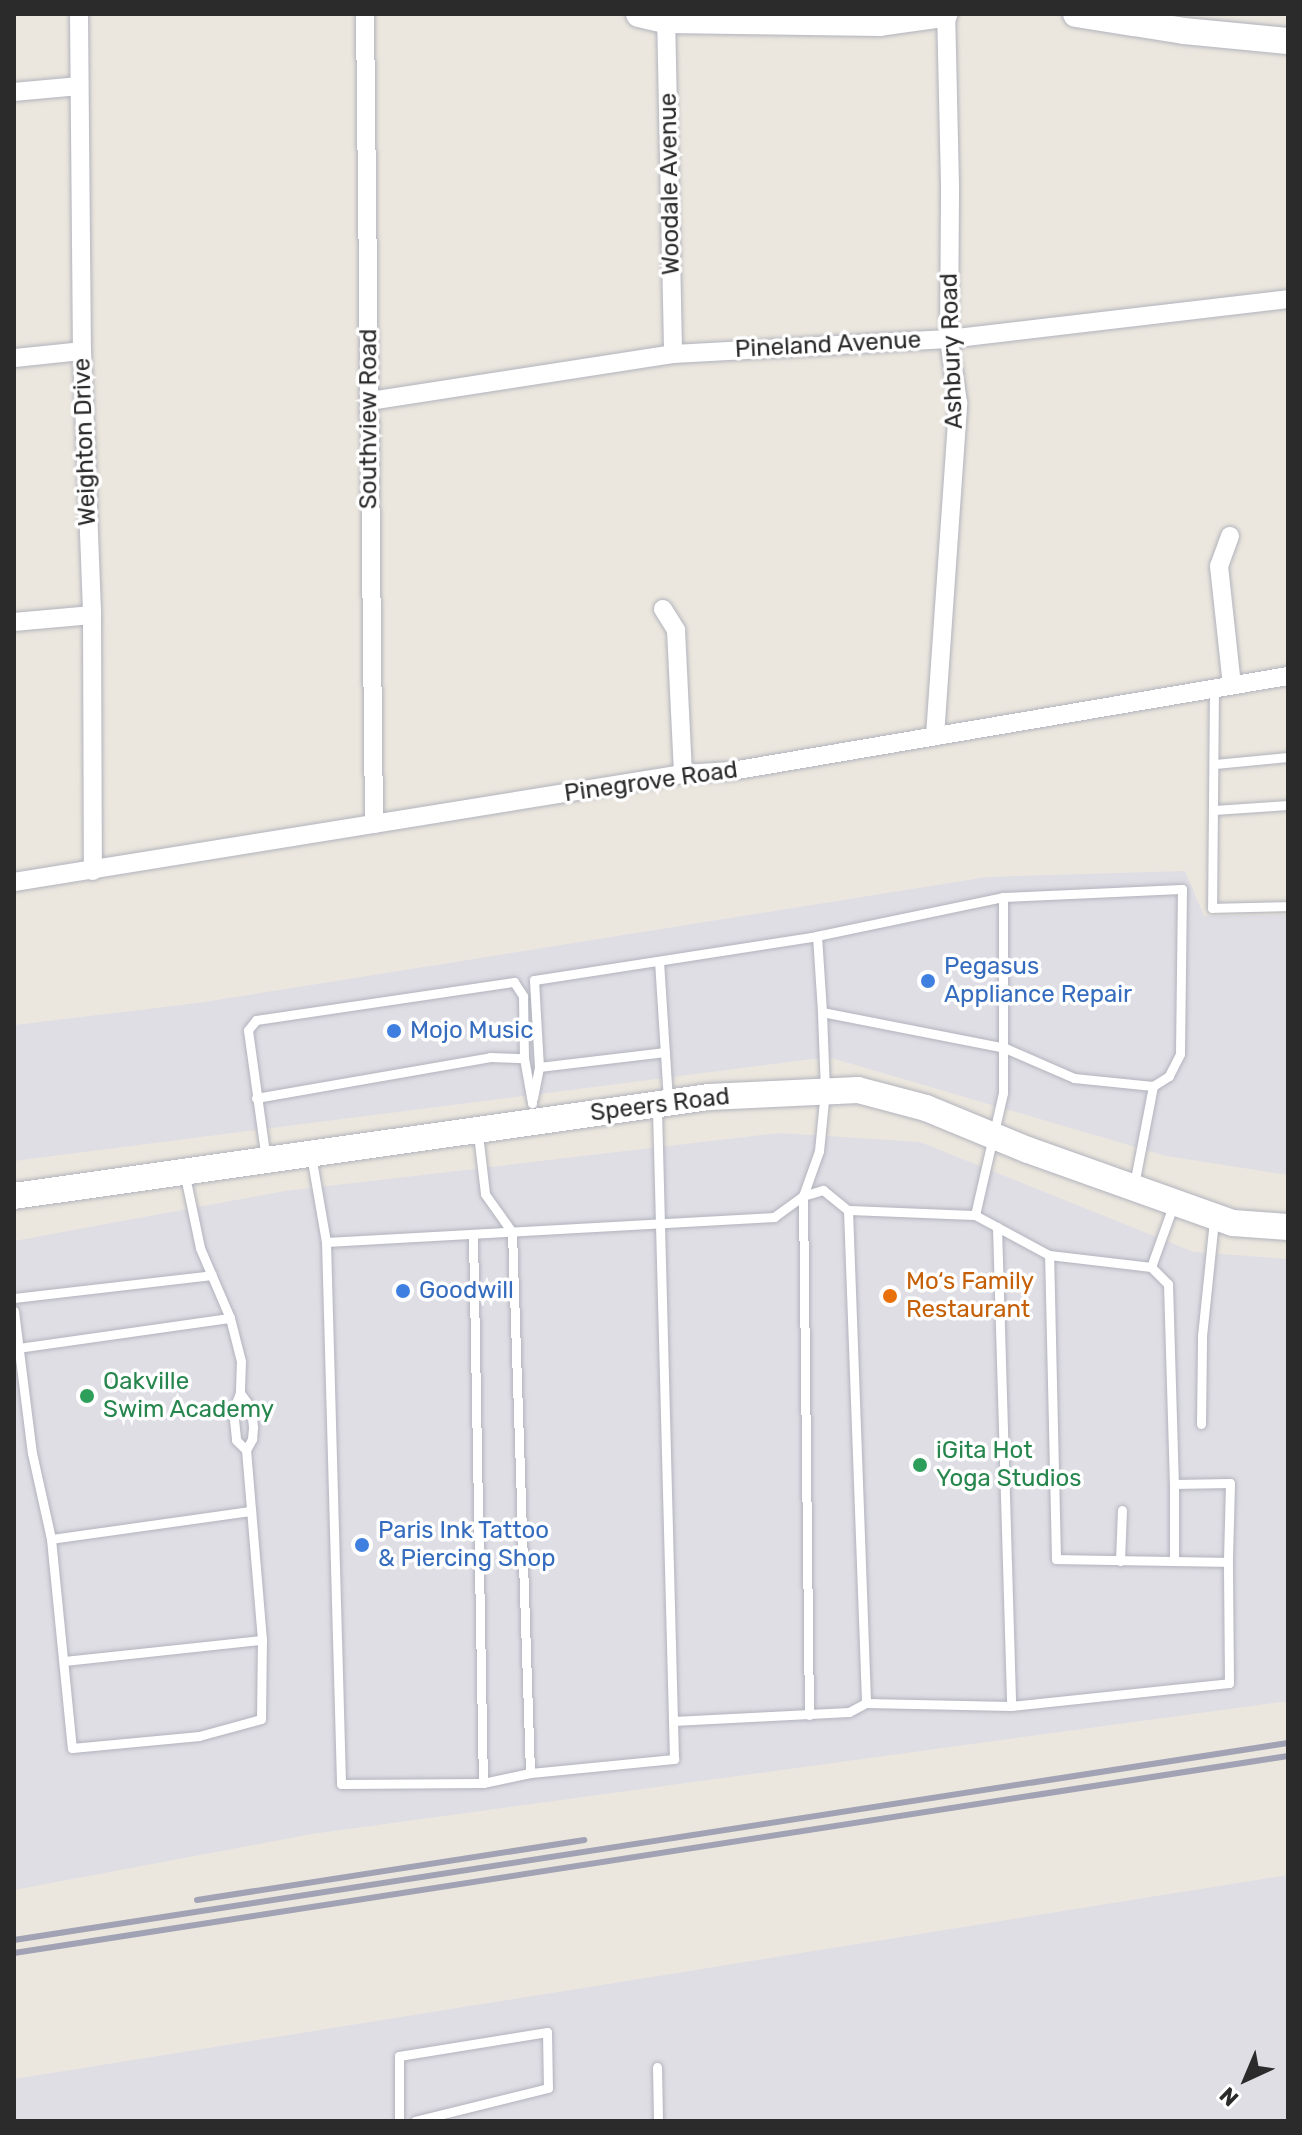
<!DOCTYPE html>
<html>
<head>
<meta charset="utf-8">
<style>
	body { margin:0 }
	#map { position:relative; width:1302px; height:2135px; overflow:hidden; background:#ece7de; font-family:Rubik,sans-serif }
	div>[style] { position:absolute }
	.industrial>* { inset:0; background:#e0dee5 }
	.roads { filter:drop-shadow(0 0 2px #b1b3bd) drop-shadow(0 0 2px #b1b3bd) }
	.lane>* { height:9px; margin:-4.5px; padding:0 4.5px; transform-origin:4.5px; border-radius:4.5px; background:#fff }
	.street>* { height:18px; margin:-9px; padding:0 9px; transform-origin:9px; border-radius:9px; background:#fff }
	.secondary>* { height:26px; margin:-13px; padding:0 13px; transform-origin:13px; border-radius:13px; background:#fff }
	.rail>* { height:6px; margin:-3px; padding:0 3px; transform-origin:3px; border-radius:3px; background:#a1a2b4 }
	.dots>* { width:22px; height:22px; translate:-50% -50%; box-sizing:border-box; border:4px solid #fff; border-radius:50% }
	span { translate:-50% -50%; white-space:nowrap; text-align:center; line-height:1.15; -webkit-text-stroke:7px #fff; paint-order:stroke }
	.street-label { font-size:24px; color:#2b2b2b }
	.shop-label { font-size:24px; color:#366cbe }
	.left { translate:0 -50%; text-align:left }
	.food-label { font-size:24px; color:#c56008 }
	.leisure-label { font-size:24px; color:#27864d }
	.frame { position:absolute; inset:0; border:16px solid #2b2b2b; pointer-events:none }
	.north { position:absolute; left:1206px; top:2039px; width:80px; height:80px; -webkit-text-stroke:6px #fff; paint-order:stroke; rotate:224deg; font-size:22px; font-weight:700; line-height:32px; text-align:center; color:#2b2b2b }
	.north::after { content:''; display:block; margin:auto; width:28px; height:36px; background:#2b2b2b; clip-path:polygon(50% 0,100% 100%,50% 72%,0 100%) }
</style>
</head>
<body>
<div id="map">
	<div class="industrial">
		<div style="clip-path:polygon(1185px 871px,1204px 916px,1288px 915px,1288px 1175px,1166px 1156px,828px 1057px,14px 1161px,14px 1025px,198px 1003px,987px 877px)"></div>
		<div style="clip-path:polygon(780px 1133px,920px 1142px,1194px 1252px,1288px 1259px,1288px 1701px,312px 1834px,14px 1890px,14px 1241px,285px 1191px)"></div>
		<div style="clip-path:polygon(1288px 1875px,1288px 2121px,14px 2121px,14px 2079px)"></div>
	</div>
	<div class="roads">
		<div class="lane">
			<div style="left:1214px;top:688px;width:220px;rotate:90.5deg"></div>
			<div style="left:1212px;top:908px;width:76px;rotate:-1.5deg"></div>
			<div style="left:1215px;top:764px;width:73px;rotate:-5.5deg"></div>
			<div style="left:1214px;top:810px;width:74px;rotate:-3.9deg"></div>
			<div style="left:1003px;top:897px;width:190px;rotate:168.2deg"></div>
			<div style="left:817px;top:936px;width:76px;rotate:86.2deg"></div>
			<div style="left:822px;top:1012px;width:187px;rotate:11.1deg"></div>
			<div style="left:1005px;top:1048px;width:75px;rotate:23.5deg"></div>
			<div style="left:1074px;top:1078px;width:79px;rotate:5.8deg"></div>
			<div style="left:1153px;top:1086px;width:101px;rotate:100.9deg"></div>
			<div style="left:659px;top:961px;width:141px;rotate:86.3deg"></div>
			<div style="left:539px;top:1067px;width:127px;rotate:-6.8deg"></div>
			<div style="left:256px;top:1098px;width:238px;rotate:-9.9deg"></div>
			<div style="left:490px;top:1057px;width:34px;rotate:2deg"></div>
			<div style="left:533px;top:1098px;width:32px;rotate:-79deg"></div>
			<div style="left:539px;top:1067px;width:87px;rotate:-93.3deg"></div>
			<div style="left:534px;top:980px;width:286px;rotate:-8.8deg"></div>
			<div style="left:478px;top:1134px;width:60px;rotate:83.3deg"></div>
			<div style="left:485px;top:1194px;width:47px;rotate:54.6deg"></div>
			<div style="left:512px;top:1232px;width:541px;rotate:88.09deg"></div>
			<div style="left:530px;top:1773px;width:145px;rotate:-5.6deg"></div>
			<div style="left:674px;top:1759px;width:650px;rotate:-91.5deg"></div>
			<div style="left:311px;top:1155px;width:88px;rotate:80.2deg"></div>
			<div style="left:326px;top:1242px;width:542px;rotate:88.41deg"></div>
			<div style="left:341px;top:1784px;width:142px;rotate:-0.4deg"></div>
			<div style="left:483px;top:1783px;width:48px;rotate:-12deg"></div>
			<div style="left:266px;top:1160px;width:131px;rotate:-97.9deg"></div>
			<div style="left:248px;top:1030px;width:13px;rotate:-51deg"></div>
			<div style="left:256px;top:1020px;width:261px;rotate:-8.4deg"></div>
			<div style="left:514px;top:982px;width:17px;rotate:57deg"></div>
			<div style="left:523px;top:996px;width:62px;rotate:89.1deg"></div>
			<div style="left:524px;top:1058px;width:46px;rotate:79.9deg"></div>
			<div style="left:185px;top:1176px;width:74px;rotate:78.2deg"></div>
			<div style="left:200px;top:1248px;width:76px;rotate:66.8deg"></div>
			<div style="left:230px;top:1318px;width:44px;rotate:75.7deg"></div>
			<div style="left:241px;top:1361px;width:32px;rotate:92deg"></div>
			<div style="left:240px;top:1393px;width:18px;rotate:112deg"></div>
			<div style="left:233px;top:1410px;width:30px;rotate:84deg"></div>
			<div style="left:236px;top:1440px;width:14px;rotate:45deg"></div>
			<div style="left:803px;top:1196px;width:21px;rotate:-17deg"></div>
			<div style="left:823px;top:1190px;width:32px;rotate:39deg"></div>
			<div style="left:848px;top:1210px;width:493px;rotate:87.9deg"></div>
			<div style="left:803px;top:1196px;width:48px;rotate:-70.4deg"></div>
			<div style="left:819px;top:1151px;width:60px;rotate:-84.3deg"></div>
			<div style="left:825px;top:1091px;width:79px;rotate:-92.2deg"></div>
			<div style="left:848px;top:1210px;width:127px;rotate:2.3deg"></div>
			<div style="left:975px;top:1215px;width:125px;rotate:-77.1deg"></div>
			<div style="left:1003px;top:1093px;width:196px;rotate:-90deg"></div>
			<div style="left:1003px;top:897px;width:179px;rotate:-2.6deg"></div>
			<div style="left:1182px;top:889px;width:165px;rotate:90.7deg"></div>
			<div style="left:1180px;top:1054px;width:25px;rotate:117deg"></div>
			<div style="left:1169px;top:1076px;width:19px;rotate:148deg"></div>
			<div style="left:975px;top:1215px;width:84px;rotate:28.4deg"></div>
			<div style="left:997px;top:1227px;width:479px;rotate:88.3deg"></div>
			<div style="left:473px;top:1234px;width:549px;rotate:88.96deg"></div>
			<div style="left:326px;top:1242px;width:449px;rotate:-3.2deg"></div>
			<div style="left:774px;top:1217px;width:36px;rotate:-36deg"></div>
			<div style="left:803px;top:1196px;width:519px;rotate:89.34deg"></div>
			<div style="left:1151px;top:1267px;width:24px;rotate:45deg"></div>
			<div style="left:1168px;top:1284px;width:200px;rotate:88.3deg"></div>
			<div style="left:14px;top:1298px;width:199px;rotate:-6.6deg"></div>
			<div style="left:14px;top:1311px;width:143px;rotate:82.8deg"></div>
			<div style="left:32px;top:1453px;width:88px;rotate:77.5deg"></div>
			<div style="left:51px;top:1539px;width:210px;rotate:84.3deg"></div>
			<div style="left:72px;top:1748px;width:128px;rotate:-5.4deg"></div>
			<div style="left:199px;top:1736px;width:64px;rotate:-15.3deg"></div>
			<div style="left:261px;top:1719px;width:79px;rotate:-89.3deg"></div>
			<div style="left:262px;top:1640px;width:191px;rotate:-94.8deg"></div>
			<div style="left:246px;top:1450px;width:13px;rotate:-61deg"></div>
			<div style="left:252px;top:1439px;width:12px;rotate:-85deg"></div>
			<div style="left:253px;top:1427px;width:19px;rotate:-96deg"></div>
			<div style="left:251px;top:1408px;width:19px;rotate:-126deg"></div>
			<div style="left:18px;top:1348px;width:214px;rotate:-8.1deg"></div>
			<div style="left:1201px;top:1424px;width:88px;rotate:-89.3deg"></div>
			<div style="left:1202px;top:1336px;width:117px;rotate:-84.1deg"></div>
			<div style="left:51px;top:1539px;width:202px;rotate:-8deg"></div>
			<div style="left:1120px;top:1561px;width:51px;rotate:-87.8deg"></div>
			<div style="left:1174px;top:1561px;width:77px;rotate:-90deg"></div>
			<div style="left:1174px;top:1484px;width:56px;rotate:-1deg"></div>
			<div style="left:1230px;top:1483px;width:79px;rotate:91.5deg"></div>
			<div style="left:64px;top:1661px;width:199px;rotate:-6.1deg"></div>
			<div style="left:673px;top:1721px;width:176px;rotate:-2.9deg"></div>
			<div style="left:849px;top:1712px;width:19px;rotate:-28deg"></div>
			<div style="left:866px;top:1703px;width:145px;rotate:1.2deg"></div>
			<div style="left:1011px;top:1706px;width:219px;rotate:-6deg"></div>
			<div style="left:1229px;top:1683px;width:121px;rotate:-90.5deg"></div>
			<div style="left:1228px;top:1562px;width:172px;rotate:-179deg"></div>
			<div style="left:1056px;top:1559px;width:304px;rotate:-91.3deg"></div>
			<div style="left:1049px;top:1255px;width:103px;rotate:6.7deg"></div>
			<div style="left:1151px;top:1267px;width:65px;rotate:-70.2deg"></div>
			<div style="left:657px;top:2067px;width:54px;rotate:88.9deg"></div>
			<div style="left:399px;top:2121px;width:65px;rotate:-90deg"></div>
			<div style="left:399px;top:2056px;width:150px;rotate:-9.2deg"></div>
			<div style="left:547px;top:2032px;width:56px;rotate:89deg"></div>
			<div style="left:548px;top:2088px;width:137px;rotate:166.1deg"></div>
		</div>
		<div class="street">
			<div style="left:79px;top:14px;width:337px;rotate:89.5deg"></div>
			<div style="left:82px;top:351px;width:264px;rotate:87.8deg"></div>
			<div style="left:92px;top:615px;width:256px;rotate:89.8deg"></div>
			<div style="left:365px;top:14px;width:810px;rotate:89.36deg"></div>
			<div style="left:666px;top:14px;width:340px;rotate:88.8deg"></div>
			<div style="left:14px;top:92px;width:65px;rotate:-5.3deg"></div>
			<div style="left:14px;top:358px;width:68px;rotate:-5.9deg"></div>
			<div style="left:370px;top:401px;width:307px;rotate:-8.8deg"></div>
			<div style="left:673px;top:354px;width:276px;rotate:-3.1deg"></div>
			<div style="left:949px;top:339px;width:341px;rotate:-6.7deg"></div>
			<div style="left:1230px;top:536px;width:32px;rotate:110deg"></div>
			<div style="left:1219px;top:566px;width:120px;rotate:83.8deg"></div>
			<div style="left:663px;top:609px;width:25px;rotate:58deg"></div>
			<div style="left:676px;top:630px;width:144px;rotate:87.2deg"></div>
			<div style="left:14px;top:622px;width:78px;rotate:-5.1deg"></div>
			<div style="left:935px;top:736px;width:334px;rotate:-86deg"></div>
			<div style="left:958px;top:403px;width:65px;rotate:-98deg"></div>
			<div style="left:949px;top:339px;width:154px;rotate:-89.6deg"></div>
			<div style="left:950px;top:185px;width:171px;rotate:-91.3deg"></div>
			<div style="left:14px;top:882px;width:678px;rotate:-9.17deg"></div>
			<div style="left:683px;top:774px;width:49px;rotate:-3.5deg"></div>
			<div style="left:732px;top:771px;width:564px;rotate:-9.7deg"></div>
		</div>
		<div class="secondary">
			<div style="left:639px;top:14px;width:28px;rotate:13deg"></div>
			<div style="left:666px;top:20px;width:214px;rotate:0.8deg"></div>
			<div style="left:880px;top:23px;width:65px;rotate:-8deg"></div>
			<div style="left:1076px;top:14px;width:109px;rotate:8.9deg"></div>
			<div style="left:1184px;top:31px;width:104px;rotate:5.5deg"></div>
			<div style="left:14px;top:1196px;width:702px;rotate:-8.11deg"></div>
			<div style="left:709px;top:1097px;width:149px;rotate:-2.7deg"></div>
			<div style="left:858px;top:1090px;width:70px;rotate:14.8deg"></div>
			<div style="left:926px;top:1108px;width:110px;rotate:22.4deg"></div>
			<div style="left:1028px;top:1150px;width:218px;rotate:19.6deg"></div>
			<div style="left:1233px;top:1223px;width:55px;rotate:4.2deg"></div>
		</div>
	</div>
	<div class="rail">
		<div style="left:197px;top:1900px;width:392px;rotate:-8.8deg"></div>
		<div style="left:14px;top:1940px;width:1289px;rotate:-8.79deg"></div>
		<div style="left:14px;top:1953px;width:1289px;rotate:-8.79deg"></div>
	</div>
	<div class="dots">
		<div style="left:928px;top:981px;background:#3f7fe0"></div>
		<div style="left:394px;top:1031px;background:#3f7fe0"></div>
		<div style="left:403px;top:1291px;background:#3f7fe0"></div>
		<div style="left:890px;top:1296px;background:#e8710a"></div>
		<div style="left:87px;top:1396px;background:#2e9e5b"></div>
		<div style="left:920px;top:1465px;background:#2e9e5b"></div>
		<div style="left:362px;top:1545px;background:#3f7fe0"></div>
	</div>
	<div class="street-label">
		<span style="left:670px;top:184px;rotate:-91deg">Woodale Avenue</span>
		<span style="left:828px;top:345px;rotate:-3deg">Pineland Avenue</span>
		<span style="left:952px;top:351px;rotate:-92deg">Ashbury Road</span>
		<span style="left:369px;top:419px;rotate:-90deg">Southview Road</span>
		<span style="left:85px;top:442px;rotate:-92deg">Weighton Drive</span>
		<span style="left:651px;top:782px;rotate:-8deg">Pinegrove Road</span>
		<span style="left:660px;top:1105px;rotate:-7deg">Speers Road</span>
	</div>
	<div class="shop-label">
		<span class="left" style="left:944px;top:981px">Pegasus<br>Appliance Repair</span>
		<span class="left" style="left:410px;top:1031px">Mojo Music</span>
		<span class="left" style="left:419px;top:1291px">Goodwill</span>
		<span class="left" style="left:378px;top:1545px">Paris Ink Tattoo<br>&amp; Piercing Shop</span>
	</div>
	<div class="food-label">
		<span class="left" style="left:906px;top:1296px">Mo‘s Family<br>Restaurant</span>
	</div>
	<div class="leisure-label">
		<span class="left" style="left:103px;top:1396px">Oakville<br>Swim Academy</span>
		<span class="left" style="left:936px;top:1465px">iGita Hot<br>Yoga Studios</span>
	</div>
	<div class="frame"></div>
	<div class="north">N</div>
</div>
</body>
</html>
